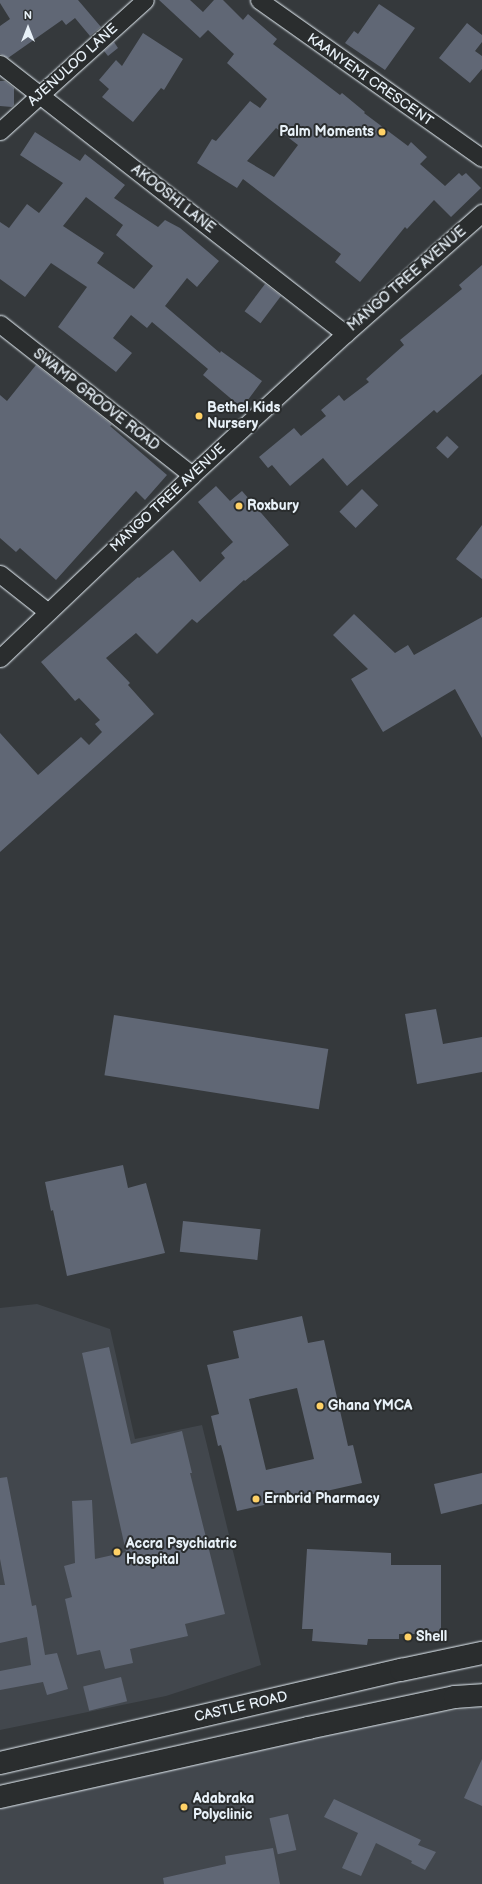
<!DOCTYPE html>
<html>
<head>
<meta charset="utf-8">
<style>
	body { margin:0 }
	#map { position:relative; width:482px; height:1884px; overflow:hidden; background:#35393c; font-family:"Balsamiq Sans",sans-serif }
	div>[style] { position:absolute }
	.built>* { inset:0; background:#42474d }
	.building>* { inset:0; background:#606775; transform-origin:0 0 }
	.roads { filter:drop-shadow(0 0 1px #e8f1f8) drop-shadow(0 0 1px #e8f1f8) }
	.minor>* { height:17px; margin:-8.5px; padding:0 8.5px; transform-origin:8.5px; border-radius:8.5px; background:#2a2d2e }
	.secondary>* { height:22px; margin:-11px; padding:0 11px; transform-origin:11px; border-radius:11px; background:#2a2d2e }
	.dots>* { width:11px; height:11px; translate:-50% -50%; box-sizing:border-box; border:2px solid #2a2d2e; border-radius:50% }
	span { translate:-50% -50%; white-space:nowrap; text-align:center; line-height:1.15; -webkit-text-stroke:4px #2a2d2e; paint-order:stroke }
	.street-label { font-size:14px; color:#e8f1f8 }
	.poi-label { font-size:14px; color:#e8f1f8; font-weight:700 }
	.right { translate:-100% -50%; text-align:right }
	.left { translate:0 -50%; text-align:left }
	.north { position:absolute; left:8px; top:8px; width:40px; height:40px; -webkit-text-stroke:3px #2a2d2e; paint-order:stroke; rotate:0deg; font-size:11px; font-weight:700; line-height:16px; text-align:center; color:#e8f1f8 }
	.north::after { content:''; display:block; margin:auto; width:14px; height:18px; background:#e8f1f8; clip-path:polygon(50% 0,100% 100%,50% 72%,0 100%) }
</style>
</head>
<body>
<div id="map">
	<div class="built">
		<div style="clip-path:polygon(37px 1304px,110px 1329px,135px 1439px,202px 1425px,261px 1665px,166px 1696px,0 1730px,0 1308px)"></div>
		<div style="clip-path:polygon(482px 1707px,482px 1884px,0 1884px,0 1809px,145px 1774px,388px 1719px)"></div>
	</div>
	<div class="building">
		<div style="clip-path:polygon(0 0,78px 0,101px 27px,90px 36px,75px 18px,66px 25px,62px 20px,8px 58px,0 54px,0 26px,10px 19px,0 3px)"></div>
		<div style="clip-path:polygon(evenodd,159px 0,190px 0,203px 12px,214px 0,223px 0,243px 20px,248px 14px,277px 39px,273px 44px,340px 95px,342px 93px,365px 112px,364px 113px,408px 146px,411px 142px,427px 157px,420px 164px,445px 186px,459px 173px,462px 176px,466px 173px,481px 188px,451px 217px,434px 200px,407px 229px,405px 227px,360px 282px,335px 262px,341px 254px,243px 179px,237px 188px,197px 163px,212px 139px,216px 141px,250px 101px,260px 108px,267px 99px,227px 63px,234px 54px,208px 30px,200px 38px,159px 0,276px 128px,298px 145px,274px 177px,247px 161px,276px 128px)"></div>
		<div style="clip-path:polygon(379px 4px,415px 28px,385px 70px,345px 43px,354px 31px,358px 34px)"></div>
		<div style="clip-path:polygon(467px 23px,482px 35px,482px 42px,475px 51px,482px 56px,482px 69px,470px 83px,439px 58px)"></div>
		<div style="clip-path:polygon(143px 33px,183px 59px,164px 90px,161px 88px,133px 122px,102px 97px,109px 89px,99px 80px,116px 60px,122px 66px)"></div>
		<div style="clip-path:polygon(114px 42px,118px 48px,108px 56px,104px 51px)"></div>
		<div style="clip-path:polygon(0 81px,5px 81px,14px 88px,14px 105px,12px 107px,0 106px)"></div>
		<div style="clip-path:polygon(evenodd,35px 132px,80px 161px,85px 154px,125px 185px,114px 198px,158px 227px,165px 220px,180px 228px,219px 261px,197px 287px,187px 278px,165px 306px,220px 353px,221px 351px,262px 381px,242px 408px,203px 375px,208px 369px,152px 322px,147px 328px,131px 315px,113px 338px,132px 353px,116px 372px,58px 327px,87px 287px,51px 263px,25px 297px,0 279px,0 222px,9px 228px,27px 204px,39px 213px,63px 183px,20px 155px,35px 132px,86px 197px,123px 225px,116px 235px,153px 266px,134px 289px,97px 263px,104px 253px,63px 226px,86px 197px)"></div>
		<div style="clip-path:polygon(482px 265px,482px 374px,437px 413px,434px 410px,347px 486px,323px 458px,290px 486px,272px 465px,268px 468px,259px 457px,294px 428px,301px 436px,326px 416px,321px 410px,339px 395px,344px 401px,369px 382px,366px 379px,404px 345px,400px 340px,462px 289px,459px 285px)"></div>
		<div style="left:265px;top:284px;width:20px;height:34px;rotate:37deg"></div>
		<div style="clip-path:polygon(36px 365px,112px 425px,110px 426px,167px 475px,145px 500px,136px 491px,56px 580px,20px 548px,16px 552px,0 538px,0 395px,7px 401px)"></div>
		<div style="left:447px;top:436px;width:16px;height:16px;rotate:43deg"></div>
		<div style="clip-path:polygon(216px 486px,230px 501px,242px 491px,289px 545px,245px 581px,244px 580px,197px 623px,192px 619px,157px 654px,136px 633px,106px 658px,130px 683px,128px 685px,154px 714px,0 852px,0 733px,38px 775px,81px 737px,89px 745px,102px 732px,95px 724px,100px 720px,79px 698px,75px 701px,41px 662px,138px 577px,139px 578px,173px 550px,200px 582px,225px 558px,221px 553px,233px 542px,198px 502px)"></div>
		<div style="left:362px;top:489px;width:23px;height:32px;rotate:45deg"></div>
		<div style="clip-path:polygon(482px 525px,482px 579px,456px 559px)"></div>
		<div style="clip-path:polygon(354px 614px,395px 653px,408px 645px,414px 655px,482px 617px,482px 738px,455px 689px,383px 732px,351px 679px,368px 669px,333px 635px)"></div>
		<div style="clip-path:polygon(436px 1009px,443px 1044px,482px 1037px,482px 1072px,417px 1084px,405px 1014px)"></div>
		<div style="left:114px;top:1015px;width:217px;height:61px;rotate:9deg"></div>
		<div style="clip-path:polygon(123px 1165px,128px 1188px,146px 1183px,165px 1253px,67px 1276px,53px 1210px,51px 1211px,45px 1182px)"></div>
		<div style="left:183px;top:1221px;width:78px;height:31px;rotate:6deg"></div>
		<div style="clip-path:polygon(evenodd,302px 1316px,308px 1343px,324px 1340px,348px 1446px,353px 1445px,362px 1483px,237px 1511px,224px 1456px,221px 1445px,218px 1446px,211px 1416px,219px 1414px,207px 1365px,239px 1358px,233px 1331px,302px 1316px,297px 1388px,314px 1459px,266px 1470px,249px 1399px,297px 1388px)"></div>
		<div style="clip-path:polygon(109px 1347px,131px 1444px,182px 1431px,192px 1473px,190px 1473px,225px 1614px,185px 1624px,188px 1636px,130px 1649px,133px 1663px,105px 1669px,100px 1650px,77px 1655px,65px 1599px,72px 1597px,64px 1566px,75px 1563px,72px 1501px,92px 1500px,95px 1559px,126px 1552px,82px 1353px)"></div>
		<div style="clip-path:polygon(482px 1473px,482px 1504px,441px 1514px,434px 1484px)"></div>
		<div style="clip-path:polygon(7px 1477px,32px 1606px,36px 1605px,45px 1655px,57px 1653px,68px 1689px,47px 1695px,43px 1682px,0 1690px,0 1671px,31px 1665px,27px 1637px,0 1643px,0 1585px,5px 1585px,0 1559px,0 1478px)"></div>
		<div style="clip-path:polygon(307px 1549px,391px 1553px,391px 1565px,441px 1565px,441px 1634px,399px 1634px,399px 1639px,368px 1639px,367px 1645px,312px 1641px,313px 1629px,302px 1629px)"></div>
		<div style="left:121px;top:1677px;width:25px;height:39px;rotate:76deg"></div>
		<div style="clip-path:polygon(482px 1759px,482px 1806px,464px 1798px)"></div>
		<div style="clip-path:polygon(334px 1799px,421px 1840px,418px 1845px,436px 1852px,425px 1870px,411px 1863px,412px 1861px,376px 1843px,361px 1876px,342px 1868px,358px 1833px,324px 1817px)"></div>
		<div style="left:288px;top:1814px;width:37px;height:19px;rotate:77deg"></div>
		<div style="clip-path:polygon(273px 1848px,280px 1884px,164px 1884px,163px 1878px,226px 1864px,225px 1856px)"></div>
	</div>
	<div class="roads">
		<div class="minor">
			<div style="left:259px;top:0;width:273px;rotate:35.3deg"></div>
			<div style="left:0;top:64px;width:438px;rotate:38deg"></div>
			<div style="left:0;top:131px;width:195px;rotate:-42.1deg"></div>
			<div style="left:0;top:324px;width:244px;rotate:38.2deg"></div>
			<div style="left:0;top:574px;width:61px;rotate:38.4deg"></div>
			<div style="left:0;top:658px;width:265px;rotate:-43.6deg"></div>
			<div style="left:192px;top:475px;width:208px;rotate:-42.7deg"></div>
			<div style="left:345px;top:334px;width:183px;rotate:-41.5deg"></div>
		</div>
		<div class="secondary">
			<div style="left:0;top:1763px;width:412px;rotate:-13.1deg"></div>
			<div style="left:401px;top:1670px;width:83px;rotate:-11.9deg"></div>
			<div style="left:0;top:1797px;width:316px;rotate:-12.6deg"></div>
			<div style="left:308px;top:1728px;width:150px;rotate:-11.9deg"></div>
			<div style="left:455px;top:1697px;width:27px;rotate:-4deg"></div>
		</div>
	</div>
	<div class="dots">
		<div style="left:382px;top:132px;background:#ffd166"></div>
		<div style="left:199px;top:416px;background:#ffd166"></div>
		<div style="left:239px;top:506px;background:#ffd166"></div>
		<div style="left:320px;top:1406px;background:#ffd166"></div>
		<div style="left:256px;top:1499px;background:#ffd166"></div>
		<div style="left:117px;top:1552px;background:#ffd166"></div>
		<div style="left:408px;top:1637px;background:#ffd166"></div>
		<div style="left:184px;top:1807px;background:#ffd166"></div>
	</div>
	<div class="street-label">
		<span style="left:73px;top:65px;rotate:-42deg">AJENULOO LANE</span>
		<span style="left:370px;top:80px;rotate:35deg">KAANYEMI CRESCENT</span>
		<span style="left:173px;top:199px;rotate:38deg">AKOOSHI LANE</span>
		<span style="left:407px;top:279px;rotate:-41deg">MANGO TREE AVENUE</span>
		<span style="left:96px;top:400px;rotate:38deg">SWAMP GROOVE ROAD</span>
		<span style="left:168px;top:498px;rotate:-43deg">MANGO TREE AVENUE</span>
		<span style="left:241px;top:1707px;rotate:-13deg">CASTLE ROAD</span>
	</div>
	<div class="poi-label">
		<span class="right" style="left:374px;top:132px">Palm Moments</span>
		<span class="left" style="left:207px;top:416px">Bethel Kids<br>Nursery</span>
		<span class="left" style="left:247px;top:506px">Roxbury</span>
		<span class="left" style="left:328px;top:1406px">Ghana YMCA</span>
		<span class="left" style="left:264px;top:1499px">Ernbrid Pharmacy</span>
		<span class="left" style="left:126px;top:1552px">Accra Psychiatric<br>Hospital</span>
		<span class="left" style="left:416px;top:1637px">Shell</span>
		<span class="left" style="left:193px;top:1807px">Adabraka<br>Polyclinic</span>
	</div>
	<div class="north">N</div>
</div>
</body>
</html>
